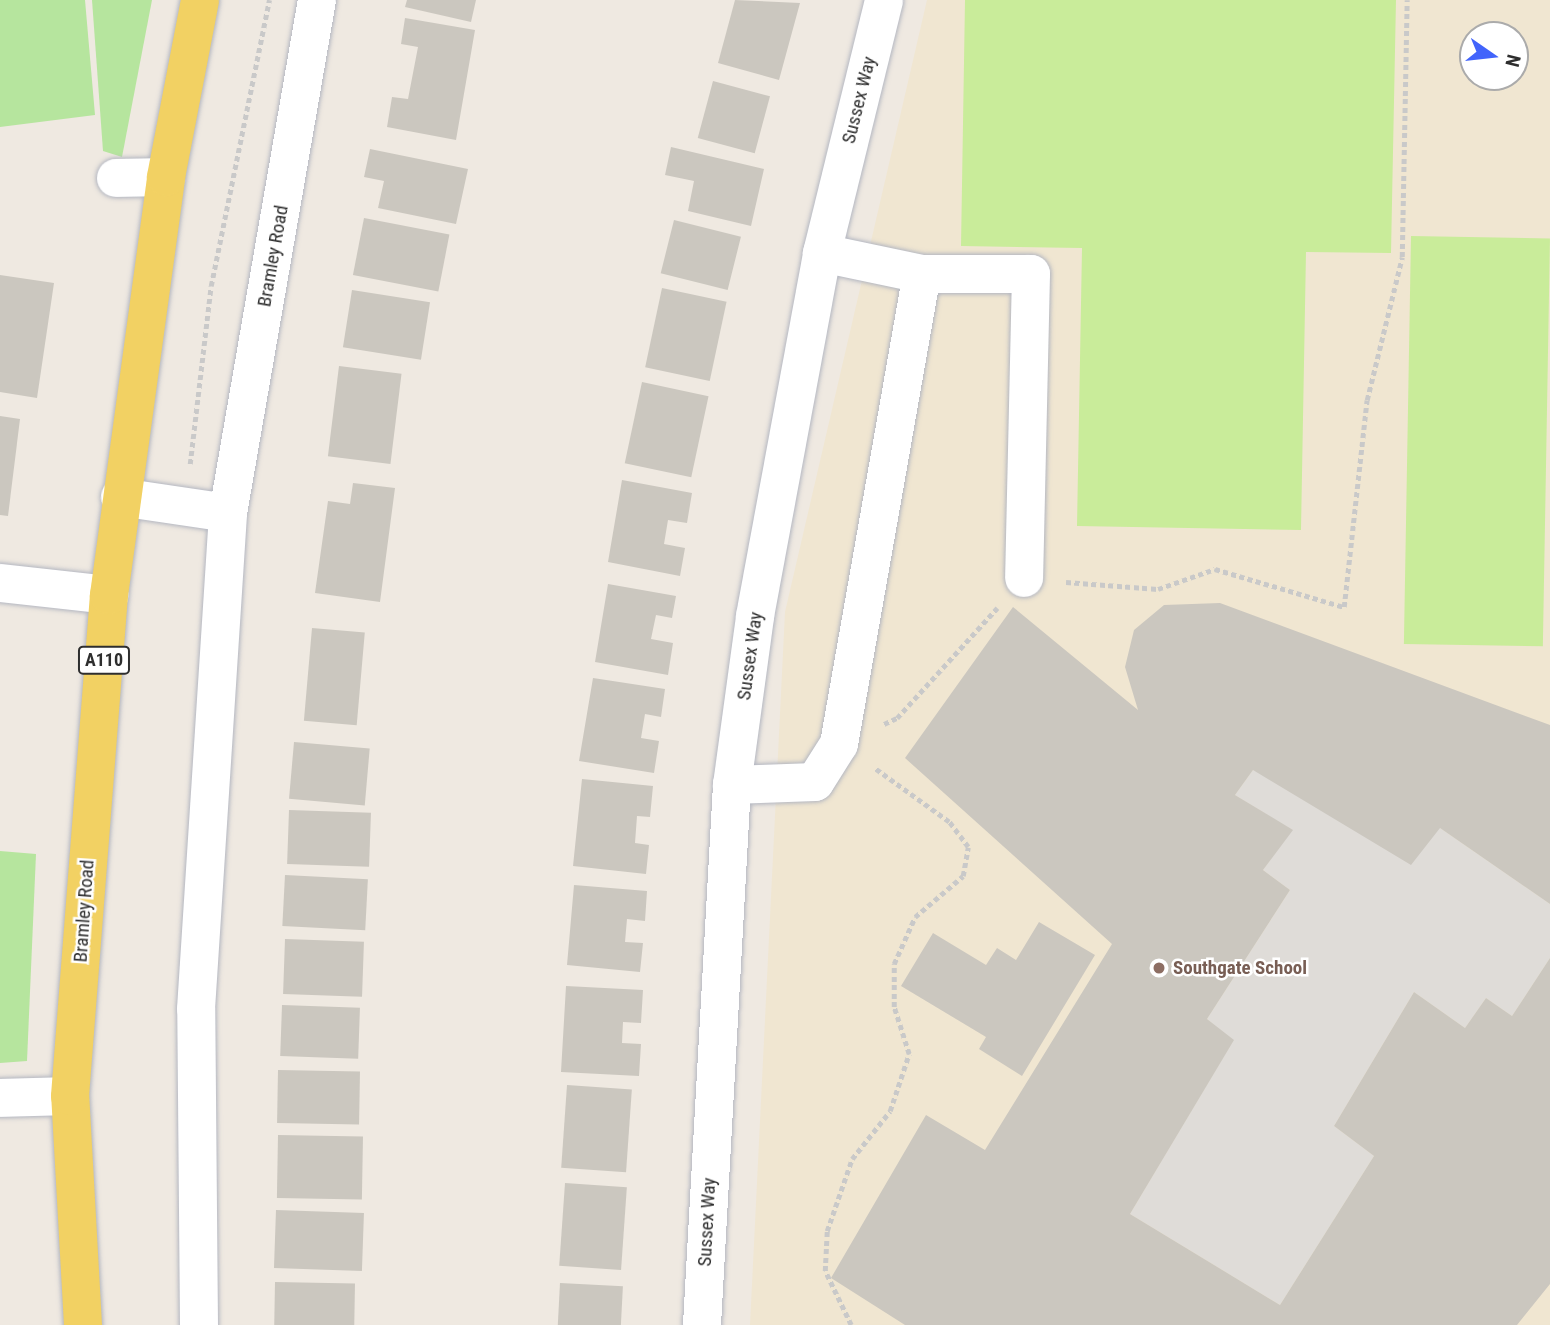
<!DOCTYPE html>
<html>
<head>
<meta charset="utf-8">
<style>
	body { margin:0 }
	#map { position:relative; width:1550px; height:1325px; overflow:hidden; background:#efe9e1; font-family:"Roboto Condensed",sans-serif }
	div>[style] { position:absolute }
	.education>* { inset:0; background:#f0e6d1 }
	.green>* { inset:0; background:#b6e59e }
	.pitch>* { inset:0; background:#c9ec9a; transform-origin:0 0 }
	.plaza>* { inset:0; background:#dfdcd8 }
	.building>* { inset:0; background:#cbc7bf; transform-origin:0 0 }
	.path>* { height:4.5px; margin-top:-2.25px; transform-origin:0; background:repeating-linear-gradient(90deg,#c9c9c9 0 5px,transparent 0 8.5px) }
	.roads { filter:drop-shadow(0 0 2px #b4b7c1) drop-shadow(0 0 2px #b4b7c1) }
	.minor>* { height:38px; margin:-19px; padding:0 19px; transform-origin:19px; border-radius:19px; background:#fff }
	.major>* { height:38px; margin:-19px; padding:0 19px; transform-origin:19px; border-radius:19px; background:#f2d163 }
	.dots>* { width:19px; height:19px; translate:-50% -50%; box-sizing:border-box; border:4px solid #fff; border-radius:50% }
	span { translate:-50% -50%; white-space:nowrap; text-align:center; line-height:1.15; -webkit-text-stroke:5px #fff; paint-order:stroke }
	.shield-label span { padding:2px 5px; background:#fff; border:2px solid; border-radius:5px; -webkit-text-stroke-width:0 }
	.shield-label { font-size:18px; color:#2e2e2e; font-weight:700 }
	.street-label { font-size:19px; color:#2e2e2e }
	.education-label { font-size:19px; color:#785e54; font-weight:700 }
	.left { translate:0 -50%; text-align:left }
	.north { position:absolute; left:1459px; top:21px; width:70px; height:70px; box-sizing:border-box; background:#fff; border:2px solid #ababab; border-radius:50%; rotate:104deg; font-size:19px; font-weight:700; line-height:28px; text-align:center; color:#2e2e2e }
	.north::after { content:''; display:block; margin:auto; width:24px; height:32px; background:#4264fb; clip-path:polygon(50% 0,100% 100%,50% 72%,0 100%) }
</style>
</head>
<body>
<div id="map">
	<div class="education">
		<div style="clip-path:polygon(evenodd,927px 0,1550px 0,1550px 1325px,750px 1325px,785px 612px,927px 0,1473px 35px,1515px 35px,1515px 77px,1473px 77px,1473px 35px)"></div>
	</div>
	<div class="green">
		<div style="clip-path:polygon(0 0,85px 0,95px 115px,0 127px)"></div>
		<div style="clip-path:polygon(92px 0,152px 0,122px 157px,103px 151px)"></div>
		<div style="clip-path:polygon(0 851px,36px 854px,27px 1061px,0 1063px)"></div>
	</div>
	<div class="pitch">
		<div style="clip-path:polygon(965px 0,1396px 0,1391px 253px,1306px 252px,1301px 530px,1077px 526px,1082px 248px,961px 246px)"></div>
		<div style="left:1411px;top:236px;width:139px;height:408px;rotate:1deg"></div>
	</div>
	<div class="plaza">
		<div style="clip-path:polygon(1253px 770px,1440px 828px,1550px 904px,1550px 958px,1512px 1016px,1486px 998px,1465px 1028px,1414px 992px,1334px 1126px,1374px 1156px,1280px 1305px,1130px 1214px,1233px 1041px,1207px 1019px,1290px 890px,1263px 870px,1292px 830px,1235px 795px)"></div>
	</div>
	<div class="building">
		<div style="clip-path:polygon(407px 0,476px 0,471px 22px,405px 7px)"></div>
		<div style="clip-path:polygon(735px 0,800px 3px,779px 80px,718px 63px)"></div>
		<div style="clip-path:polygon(405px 18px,475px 30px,456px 140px,387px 127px,392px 97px,408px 99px,418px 47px,401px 44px)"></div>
		<div style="left:713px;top:81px;width:59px;height:59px;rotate:15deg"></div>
		<div style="clip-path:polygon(671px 147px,764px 169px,751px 226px,688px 211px,694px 181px,665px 175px)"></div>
		<div style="clip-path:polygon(370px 149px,468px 169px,456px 224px,378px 208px,384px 181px,364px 177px)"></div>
		<div style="left:364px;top:218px;width:87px;height:58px;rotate:11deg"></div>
		<div style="left:674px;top:220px;width:69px;height:55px;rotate:14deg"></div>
		<div style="clip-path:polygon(0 275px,54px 283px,37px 398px,0 392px)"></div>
		<div style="left:662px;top:288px;width:66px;height:81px;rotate:12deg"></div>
		<div style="left:352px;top:290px;width:79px;height:58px;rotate:9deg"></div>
		<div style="left:339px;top:366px;width:63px;height:91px;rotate:7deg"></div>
		<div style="left:642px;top:382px;width:68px;height:83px;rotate:12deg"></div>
		<div style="clip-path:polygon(0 416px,20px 419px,8px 516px,0 515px)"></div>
		<div style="clip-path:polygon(622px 480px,692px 493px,687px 523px,668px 520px,664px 544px,685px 548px,680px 576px,608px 562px)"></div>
		<div style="clip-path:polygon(353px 483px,395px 488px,380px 602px,315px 593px,328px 501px,350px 504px)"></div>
		<div style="clip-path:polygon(608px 584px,676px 596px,672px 618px,656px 615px,651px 639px,673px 643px,668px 675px,595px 662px)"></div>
		<div style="clip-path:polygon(1220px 603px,1550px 725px,1550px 904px,1440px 828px,1411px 865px,1253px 770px,1235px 795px,1293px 830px,1263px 870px,1290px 890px,1207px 1019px,1234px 1040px,1130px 1214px,1280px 1305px,1374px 1156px,1334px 1126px,1414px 992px,1465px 1028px,1486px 998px,1512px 1016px,1550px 958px,1550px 1284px,1517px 1325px,905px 1325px,831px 1278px,926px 1115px,985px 1150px,1112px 944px,905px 758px,1013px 607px,1138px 710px,1125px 667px,1134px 630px,1164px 605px)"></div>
		<div style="left:312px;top:628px;width:53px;height:93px;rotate:5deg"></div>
		<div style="clip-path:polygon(593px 678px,665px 689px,661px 717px,645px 714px,641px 738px,659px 741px,654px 773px,579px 761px)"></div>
		<div style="left:294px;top:742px;width:76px;height:57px;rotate:5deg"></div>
		<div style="clip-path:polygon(582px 779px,653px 786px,650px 817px,637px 816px,635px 843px,649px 845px,646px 874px,573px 866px)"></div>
		<div style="left:289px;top:810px;width:82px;height:54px;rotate:2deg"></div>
		<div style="left:285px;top:875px;width:83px;height:51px;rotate:3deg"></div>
		<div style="clip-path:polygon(574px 885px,647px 891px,645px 921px,627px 919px,625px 942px,643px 943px,640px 972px,567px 965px)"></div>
		<div style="clip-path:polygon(1039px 922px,1095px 955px,1022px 1076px,979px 1049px,986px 1037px,901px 986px,933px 933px,986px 965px,997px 948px,1016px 960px)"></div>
		<div style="left:285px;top:939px;width:79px;height:55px;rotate:2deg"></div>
		<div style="clip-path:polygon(566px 986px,643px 990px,641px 1023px,623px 1022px,622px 1043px,641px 1044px,639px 1076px,561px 1072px)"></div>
		<div style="left:282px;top:1005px;width:78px;height:51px;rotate:2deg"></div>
		<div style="left:278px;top:1070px;width:82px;height:53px;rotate:1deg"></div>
		<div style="left:567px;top:1085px;width:65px;height:83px;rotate:4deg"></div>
		<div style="left:278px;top:1135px;width:85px;height:63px;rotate:1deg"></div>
		<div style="left:565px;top:1183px;width:62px;height:83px;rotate:4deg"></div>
		<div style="left:276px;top:1210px;width:88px;height:58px;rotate:2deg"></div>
		<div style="left:275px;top:1282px;width:80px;height:43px;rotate:1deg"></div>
		<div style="left:560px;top:1283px;width:63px;height:42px;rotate:3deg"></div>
	</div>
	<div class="path">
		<div style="left:190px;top:464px;width:179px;rotate:-83.3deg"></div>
		<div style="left:211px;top:286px;width:292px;rotate:-78.5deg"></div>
		<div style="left:1066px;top:582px;width:92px;rotate:4.4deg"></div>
		<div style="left:1158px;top:589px;width:60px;rotate:-19.3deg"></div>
		<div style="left:1215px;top:569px;width:134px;rotate:16.4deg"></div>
		<div style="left:1344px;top:607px;width:208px;rotate:-83.7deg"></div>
		<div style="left:1367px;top:400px;width:147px;rotate:-76.2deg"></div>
		<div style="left:1402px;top:257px;width:257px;rotate:-88.9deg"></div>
		<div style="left:884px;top:724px;width:14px;rotate:-25deg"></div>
		<div style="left:897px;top:718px;width:149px;rotate:-47.7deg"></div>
		<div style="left:851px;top:1325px;width:60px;rotate:-115.7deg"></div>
		<div style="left:825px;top:1271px;width:40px;rotate:-87.1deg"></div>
		<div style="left:827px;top:1231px;width:76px;rotate:-70.9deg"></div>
		<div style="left:852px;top:1159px;width:61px;rotate:-51.6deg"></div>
		<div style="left:890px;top:1111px;width:60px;rotate:-71.6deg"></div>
		<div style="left:909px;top:1054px;width:49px;rotate:-107.7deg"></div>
		<div style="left:894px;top:1007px;width:43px;rotate:-90deg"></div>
		<div style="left:894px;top:964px;width:51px;rotate:-65.9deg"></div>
		<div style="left:915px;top:917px;width:63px;rotate:-40.5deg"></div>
		<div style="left:963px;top:876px;width:29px;rotate:-80deg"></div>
		<div style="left:968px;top:847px;width:31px;rotate:-127deg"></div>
		<div style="left:949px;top:822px;width:92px;rotate:-144.2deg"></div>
	</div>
	<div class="roads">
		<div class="minor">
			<div style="left:116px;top:178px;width:50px;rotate:-1.1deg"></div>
			<div style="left:822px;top:253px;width:102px;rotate:11.9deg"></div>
			<div style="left:120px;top:497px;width:109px;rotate:8.4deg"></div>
			<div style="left:0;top:583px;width:110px;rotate:6.3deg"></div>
			<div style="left:732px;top:785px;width:83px;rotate:-2.1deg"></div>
			<div style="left:815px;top:782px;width:45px;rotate:-57.7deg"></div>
			<div style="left:839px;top:744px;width:477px;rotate:-80deg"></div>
			<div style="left:922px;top:274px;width:109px"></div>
			<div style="left:1031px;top:274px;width:304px;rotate:91.3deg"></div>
			<div style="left:0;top:1098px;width:70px;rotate:-1.6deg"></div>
			<div style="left:199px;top:1325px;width:316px;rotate:-90.5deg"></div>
			<div style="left:196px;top:1009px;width:497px;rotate:-86.3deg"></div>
			<div style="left:228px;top:513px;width:521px;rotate:-80.16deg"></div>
			<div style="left:702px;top:1325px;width:541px;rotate:-86.82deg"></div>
			<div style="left:732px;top:785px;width:171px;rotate:-82.2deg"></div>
			<div style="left:755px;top:616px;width:369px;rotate:-79.5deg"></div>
			<div style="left:822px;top:253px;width:260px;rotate:-76.2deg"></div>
		</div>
		<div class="major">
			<div style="left:83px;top:1325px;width:229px;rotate:-93.2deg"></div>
			<div style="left:70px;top:1096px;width:503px;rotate:-85.55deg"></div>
			<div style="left:109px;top:595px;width:422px;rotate:-82.2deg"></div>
			<div style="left:166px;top:177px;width:180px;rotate:-79.1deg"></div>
		</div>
	</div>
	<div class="dots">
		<div style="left:1159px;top:968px;background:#8d6e63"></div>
	</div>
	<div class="shield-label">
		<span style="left:104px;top:660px">A110</span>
	</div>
	<div class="street-label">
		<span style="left:859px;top:100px;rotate:-76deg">Sussex Way</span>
		<span style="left:273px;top:256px;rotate:-80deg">Bramley Road</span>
		<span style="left:750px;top:656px;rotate:-82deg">Sussex Way</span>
		<span style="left:84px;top:911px;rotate:-86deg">Bramley Road</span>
		<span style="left:707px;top:1222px;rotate:-87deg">Sussex Way</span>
	</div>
	<div class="education-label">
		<span class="left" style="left:1173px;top:968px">Southgate School</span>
	</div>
	<div class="north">N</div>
</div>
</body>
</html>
